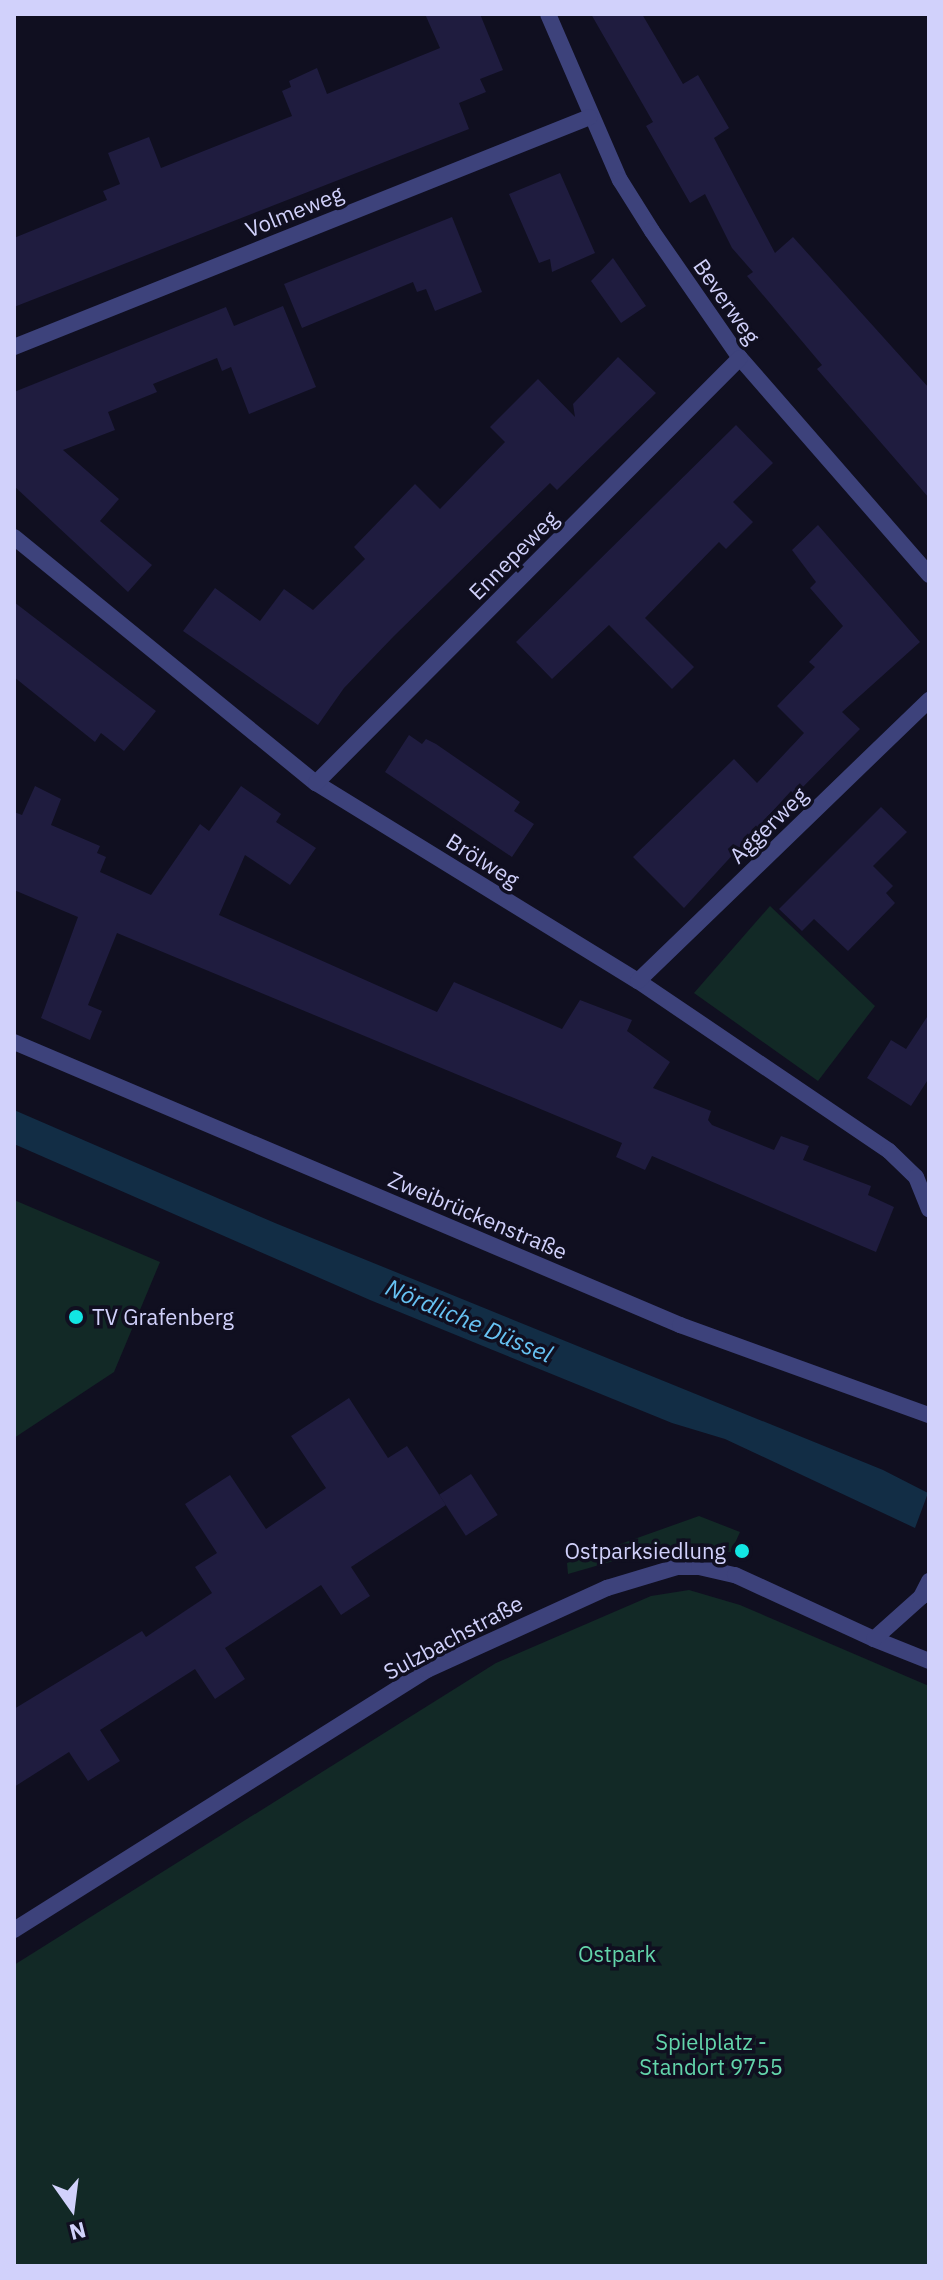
<!DOCTYPE html>
<html>
<head>
<meta charset="utf-8">
<style>
	body { margin:0 }
	#map { position:relative; width:943px; height:2280px; overflow:hidden; background:#100f20; font-family:"IBM Plex Sans",sans-serif }
	div>[style] { position:absolute }
	.green>* { inset:0; background:#122926 }
	.water>* { inset:0; background:#122d45 }
	.building>* { inset:0; background:#1f1c3f; transform-origin:0 0 }
	.service>* { height:16px; margin:-8px; padding:0 8px; transform-origin:8px; border-radius:8px; background:#3d427b }
	.minor>* { height:16px; margin:-8px; padding:0 8px; transform-origin:8px; border-radius:8px; background:#3d427b }
	.dots>* { width:22px; height:22px; translate:-50% -50%; box-sizing:border-box; border:4px solid #100f20; border-radius:50% }
	span { translate:-50% -50%; white-space:nowrap; text-align:center; line-height:1.15; -webkit-text-stroke:7px #100f20; paint-order:stroke }
	.street-label { font-size:22px; color:#d1d1fb }
	.poi-label { font-size:22px; color:#d1d1fb }
	.left { translate:0 -50%; text-align:left }
	.right { translate:-100% -50%; text-align:right }
	.park-label { font-size:22px; color:#63d5ab }
	.water-label { font-size:24px; color:#67c2f3; font-style:italic }
	.frame { position:absolute; inset:0; border:16px solid #d1d1fb; pointer-events:none }
	.north { position:absolute; left:32px; top:2168px; width:80px; height:80px; -webkit-text-stroke:6px #100f20; paint-order:stroke; rotate:166deg; font-size:22px; font-weight:700; line-height:32px; text-align:center; color:#d1d1fb }
	.north::after { content:''; display:block; margin:auto; width:28px; height:36px; background:#d1d1fb; clip-path:polygon(50% 0,100% 100%,50% 72%,0 100%) }
</style>
</head>
<body>
<div id="map">
	<div class="green">
		<div style="clip-path:polygon(770px 906px,875px 1006px,818px 1081px,694px 993px)"></div>
		<div style="clip-path:polygon(14px 1200px,160px 1262px,114px 1372px,14px 1438px)"></div>
		<div style="clip-path:polygon(699px 1516px,740px 1532px,731px 1552px,655px 1549px,568px 1574px,567px 1563px)"></div>
		<div style="clip-path:polygon(689px 1590px,740px 1605px,929px 1686px,929px 2266px,14px 2266px,14px 1965px,496px 1663px,651px 1596px)"></div>
	</div>
	<div class="water">
		<div style="clip-path:polygon(14px 1110px,275px 1223px,883px 1470px,928px 1493px,915px 1528px,725px 1439px,672px 1423px,370px 1300px,14px 1144px)"></div>
	</div>
	<div class="building">
		<div style="clip-path:polygon(425px 14px,480px 14px,503px 70px,480px 79px,486px 92px,459px 103px,469px 129px,14px 307px,14px 238px,107px 200px,103px 191px,120px 184px,108px 153px,149px 137px,161px 168px,292px 116px,282px 91px,291px 87px,289px 81px,317px 68px,327px 94px,440px 48px)"></div>
		<div style="clip-path:polygon(591px 14px,642px 14px,683px 84px,698px 75px,729px 128px,714px 138px,775px 253px,793px 237px,929px 388px,929px 498px,817px 369px,822px 365px,747px 276px,753px 272px,732px 248px,705px 194px,690px 203px,646px 126px,653px 122px)"></div>
		<div style="clip-path:polygon(560px 173px,595px 253px,552px 272px,550px 259px,539px 263px,509px 194px)"></div>
		<div style="clip-path:polygon(452px 217px,482px 292px,435px 311px,426px 289px,417px 292px,413px 282px,302px 328px,284px 284px)"></div>
		<div style="clip-path:polygon(613px 258px,646px 306px,621px 323px,591px 281px)"></div>
		<div style="clip-path:polygon(283px 306px,316px 387px,249px 414px,231px 367px,222px 371px,217px 358px,153px 384px,157px 392px,108px 412px,115px 430px,63px 450px,119px 499px,100px 521px,152px 565px,128px 592px,14px 486px,14px 392px,226px 307px,234px 326px)"></div>
		<div style="clip-path:polygon(618px 357px,656px 393px,557px 490px,550px 483px,394px 636px,344px 688px,318px 725px,183px 631px,215px 588px,260px 621px,284px 589px,313px 610px,365px 559px,354px 547px,415px 484px,440px 509px,505px 442px,490px 427px,538px 379px,575px 417px,573px 404px)"></div>
		<div style="clip-path:polygon(736px 425px,773px 463px,733px 502px,753px 522px,726px 549px,719px 542px,645px 618px,694px 667px,672px 689px,609px 625px,552px 679px,516px 642px)"></div>
		<div style="clip-path:polygon(818px 525px,920px 642px,842px 712px,860px 729px,795px 795px,791px 791px,684px 908px,633px 857px,734px 759px,757px 783px,804px 733px,777px 706px,815px 667px,809px 662px,843px 626px,810px 588px,816px 582px,792px 550px)"></div>
		<div style="clip-path:polygon(14px 602px,156px 711px,124px 751px,101px 733px,95px 742px,14px 677px)"></div>
		<div style="clip-path:polygon(409px 735px,422px 744px,426px 739px,436px 744px,520px 802px,514px 811px,534px 824px,512px 857px,385px 772px)"></div>
		<div style="clip-path:polygon(35px 786px,61px 799px,51px 825px,100px 846px,97px 853px,106px 857px,100px 872px,151px 895px,200px 824px,209px 831px,241px 786px,281px 814px,276px 822px,316px 848px,290px 885px,245px 855px,219px 915px,437px 1012px,454px 982px,562px 1029px,580px 1000px,632px 1020px,627px 1031px,670px 1062px,653px 1088px,711px 1111px,708px 1120px,712px 1125px,774px 1150px,781px 1136px,809px 1146px,803px 1160px,871px 1186px,868px 1195px,894px 1207px,876px 1252px,652px 1156px,645px 1170px,616px 1157px,622px 1143px,117px 933px,88px 1005px,102px 1011px,90px 1040px,41px 1018px,78px 917px,14px 890px,14px 812px,22px 815px)"></div>
		<div style="clip-path:polygon(881px 807px,907px 832px,873px 866px,893px 886px,886px 893px,895px 903px,848px 951px,814px 919px,802px 931px,779px 909px)"></div>
		<div style="clip-path:polygon(929px 1014px,929px 1078px,911px 1106px,867px 1078px,891px 1040px,906px 1049px)"></div>
		<div style="clip-path:polygon(349px 1398px,388px 1458px,407px 1446px,446px 1505px,351px 1567px,370px 1596px,341px 1615px,321px 1585px,225px 1648px,245px 1679px,215px 1699px,195px 1669px,100px 1730px,120px 1761px,88px 1781px,69px 1752px,14px 1787px,14px 1709px,142px 1631px,146px 1637px,212px 1593px,195px 1567px,217px 1553px,185px 1504px,230px 1475px,266px 1529px,326px 1488px,291px 1436px)"></div>
		<div style="left:471px;top:1474px;width:49px;height:38px;rotate:57deg"></div>
	</div>
	<div class="service">
		<div style="left:874px;top:1639px;width:59px;rotate:21.8deg"></div>
	</div>
	<div class="minor">
		<div style="left:548px;top:14px;width:181px;rotate:66.6deg"></div>
		<div style="left:620px;top:180px;width:60px;rotate:57.9deg"></div>
		<div style="left:652px;top:231px;width:155px;rotate:55.3deg"></div>
		<div style="left:740px;top:358px;width:288px;rotate:48.9deg"></div>
		<div style="left:14px;top:347px;width:620px;rotate:-21.77deg"></div>
		<div style="left:14px;top:537px;width:390px;rotate:39.2deg"></div>
		<div style="left:316px;top:783px;width:378px;rotate:31.6deg"></div>
		<div style="left:638px;top:981px;width:303px;rotate:34.1deg"></div>
		<div style="left:889px;top:1151px;width:37px;rotate:44deg"></div>
		<div style="left:916px;top:1177px;width:35px;rotate:68deg"></div>
		<div style="left:316px;top:783px;width:600px;rotate:-45.07deg"></div>
		<div style="left:638px;top:981px;width:405px;rotate:-44deg"></div>
		<div style="left:14px;top:1042px;width:724px;rotate:23.02deg"></div>
		<div style="left:680px;top:1325px;width:265px;rotate:19.9deg"></div>
		<div style="left:14px;top:1930px;width:488px;rotate:-32.2deg"></div>
		<div style="left:427px;top:1670px;width:198px;rotate:-24.5deg"></div>
		<div style="left:607px;top:1588px;width:73px;rotate:-16.7deg"></div>
		<div style="left:677px;top:1567px;width:22px"></div>
		<div style="left:699px;top:1567px;width:37px;rotate:13deg"></div>
		<div style="left:735px;top:1575px;width:153px;rotate:24.7deg"></div>
		<div style="left:874px;top:1639px;width:63px;rotate:-41.8deg"></div>
		<div style="left:921px;top:1597px;width:18px;rotate:-63deg"></div>
	</div>
	<div class="dots">
		<div style="left:76px;top:1317px;background:#12e6e3"></div>
		<div style="left:742px;top:1551px;background:#12e6e3"></div>
	</div>
	<div class="street-label">
		<span style="left:294px;top:211px;rotate:-22deg">Volmeweg</span>
		<span style="left:727px;top:301px;rotate:55deg">Beverweg</span>
		<span style="left:513px;top:555px;rotate:-45deg">Ennepeweg</span>
		<span style="left:768px;top:825px;rotate:-44deg">Aggerweg</span>
		<span style="left:483px;top:860px;rotate:32deg">Brölweg</span>
		<span style="left:478px;top:1215px;rotate:23deg">Zweibrückenstraße</span>
		<span style="left:453px;top:1637px;rotate:-28deg">Sulzbachstraße</span>
	</div>
	<div class="poi-label">
		<span class="left" style="left:92px;top:1317px">TV Grafenberg</span>
		<span class="right" style="left:726px;top:1551px">Ostparksiedlung</span>
	</div>
	<div class="park-label">
		<span style="left:617px;top:1954px">Ostpark</span>
		<span style="left:711px;top:2054px">Spielplatz -<br>Standort 9755</span>
	</div>
	<div class="water-label">
		<span style="left:469px;top:1321px;rotate:23deg">Nördliche Düssel</span>
	</div>
	<div class="frame"></div>
	<div class="north">N</div>
</div>
</body>
</html>
